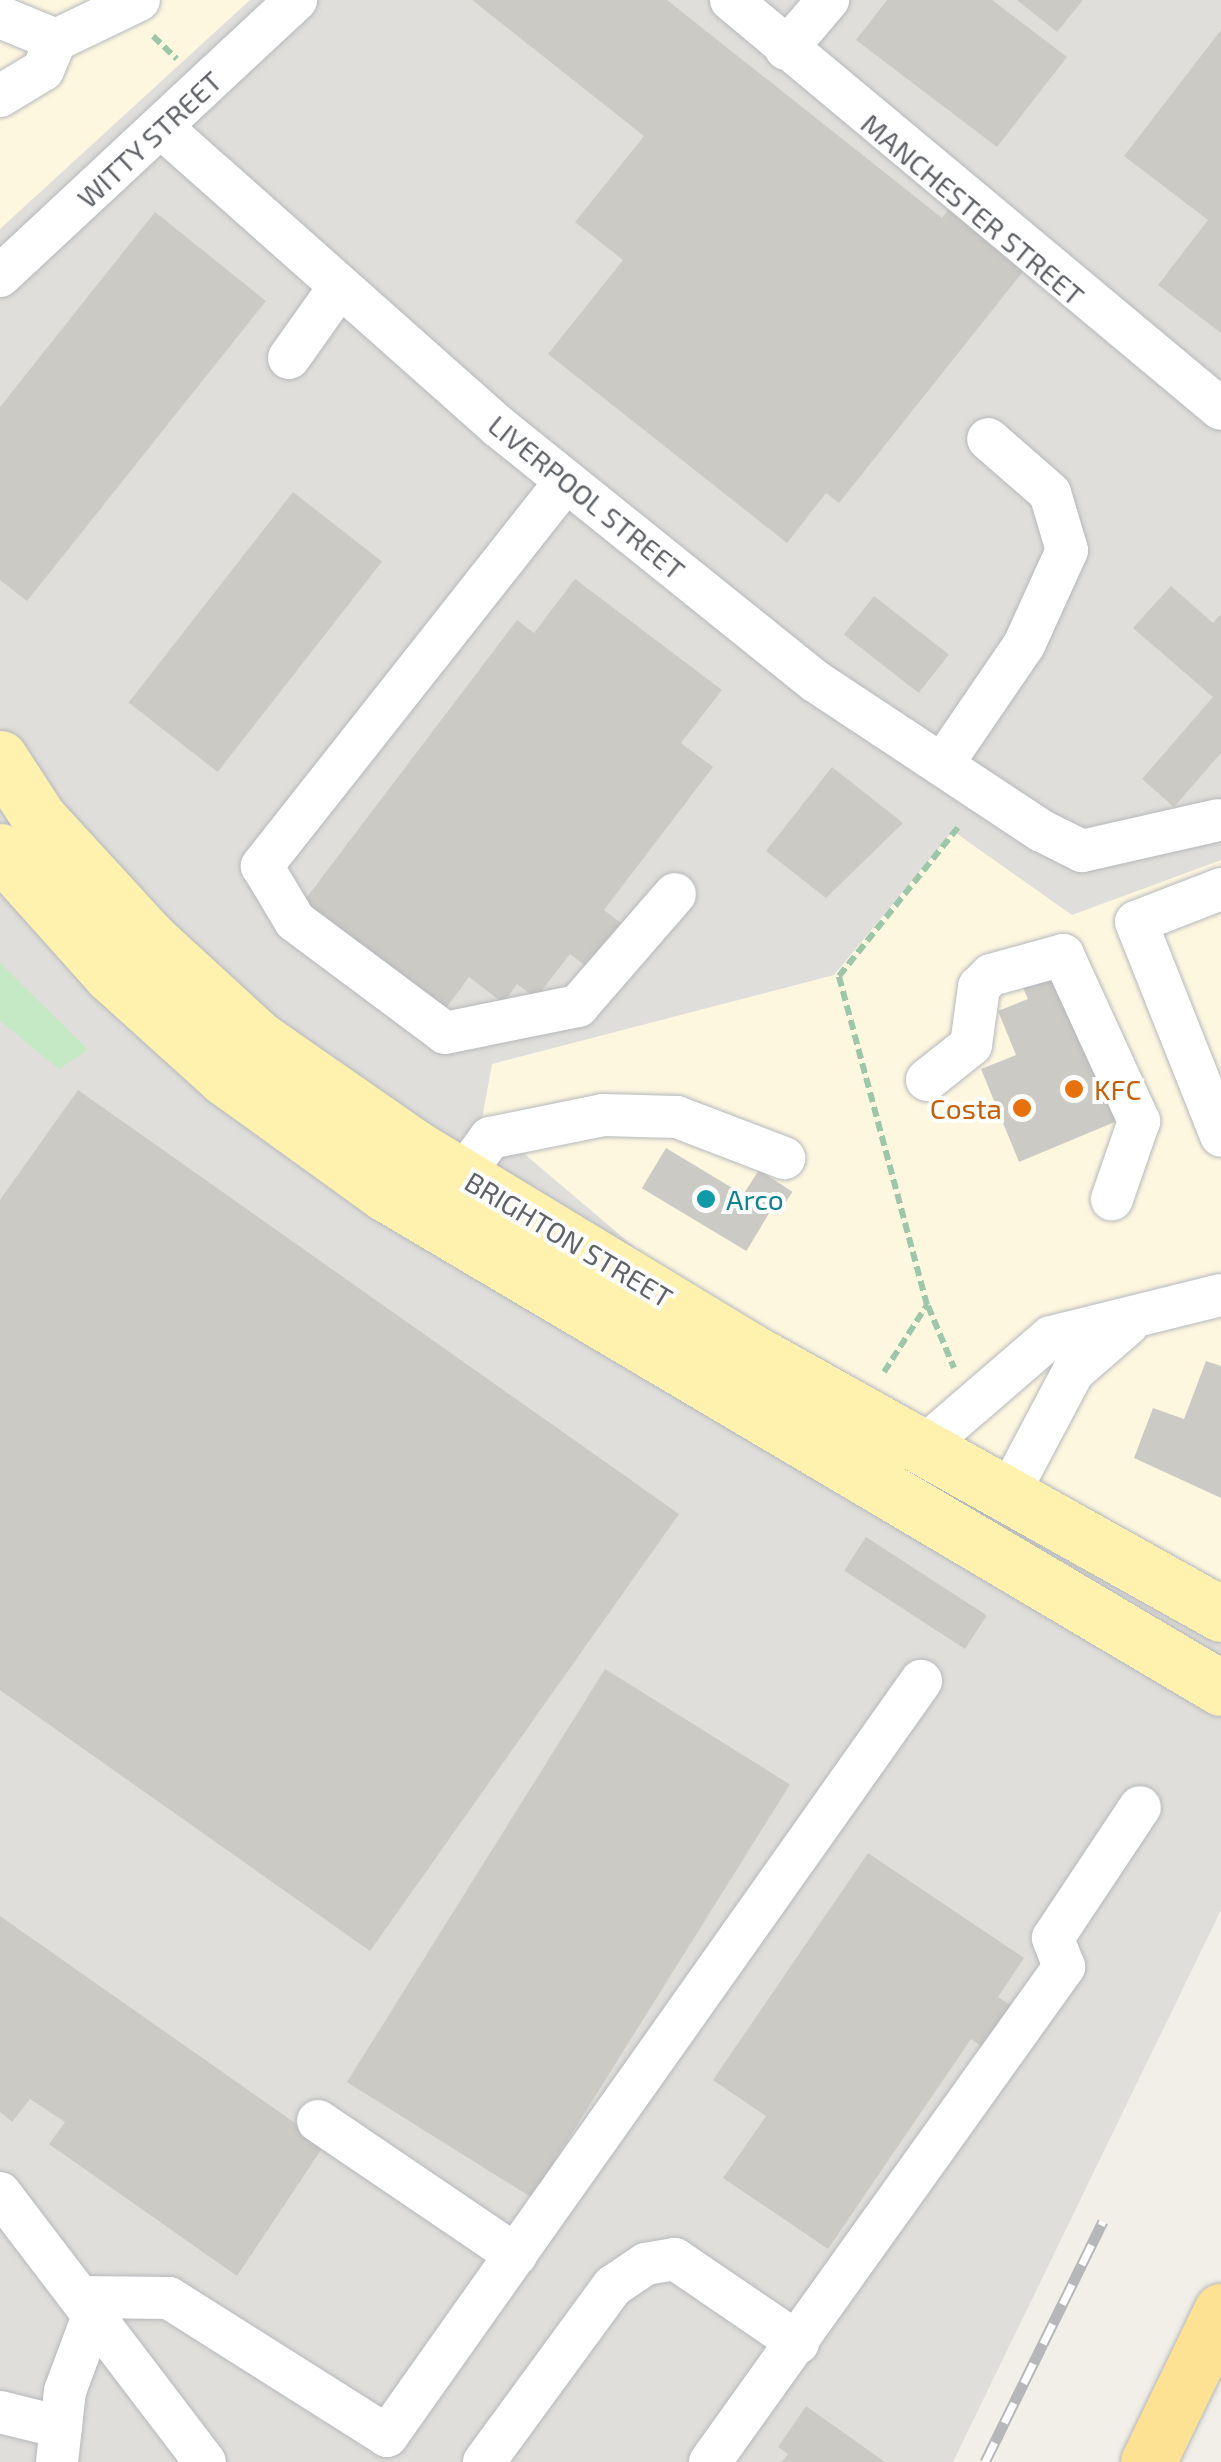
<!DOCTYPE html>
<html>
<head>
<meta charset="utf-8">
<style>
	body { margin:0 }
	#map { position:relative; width:1221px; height:2462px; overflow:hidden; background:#f1efe8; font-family:"Exo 2",sans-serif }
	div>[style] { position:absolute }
	.commercial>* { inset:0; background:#fef7e0 }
	.industrial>* { inset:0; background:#e0deda }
	.green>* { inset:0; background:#c5e8c5 }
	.building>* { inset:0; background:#cccac5; transform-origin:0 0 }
	.path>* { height:6px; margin-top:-3px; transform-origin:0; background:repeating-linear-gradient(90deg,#9cc7a9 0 10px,transparent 0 15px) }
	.roads { filter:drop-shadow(0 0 2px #b5b8bc) drop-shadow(0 0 2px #b5b8bc) }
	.minor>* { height:42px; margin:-21px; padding:0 21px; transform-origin:21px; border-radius:21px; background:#fff }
	.major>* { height:55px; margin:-27.5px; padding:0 27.5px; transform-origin:27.5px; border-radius:27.5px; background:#fff2af }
	.highway>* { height:55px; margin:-27.5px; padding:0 27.5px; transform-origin:27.5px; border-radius:27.5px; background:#fde293 }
	.rail>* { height:11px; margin-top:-5.5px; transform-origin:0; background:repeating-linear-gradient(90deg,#fff 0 22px,#b6b7b8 0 44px); box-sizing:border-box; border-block:2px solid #b6b7b8 }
	.dots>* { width:28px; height:28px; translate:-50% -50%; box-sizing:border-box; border:5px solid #fff; border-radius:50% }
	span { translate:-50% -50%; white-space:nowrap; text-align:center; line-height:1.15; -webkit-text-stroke:8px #fff; paint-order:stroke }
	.street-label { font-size:28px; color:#5f6368 }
	.food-label { font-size:28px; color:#c56008 }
	.left { translate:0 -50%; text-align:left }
	.right { translate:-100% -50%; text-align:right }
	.culture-label { font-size:28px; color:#0d838f }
</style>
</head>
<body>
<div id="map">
	<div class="commercial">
		<div style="clip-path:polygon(0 0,250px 0,0 229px)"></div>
		<div style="clip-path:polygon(953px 831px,1072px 914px,1221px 860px,1221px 1640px,793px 1382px,482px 1118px,492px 1064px,834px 975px)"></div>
	</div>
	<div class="industrial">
		<div style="clip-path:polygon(250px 0,1221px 0,1221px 860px,1072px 915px,953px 831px,834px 975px,492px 1064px,482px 1118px,793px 1382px,1221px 1640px,1221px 1910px,953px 2462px,0 2462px,0 229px)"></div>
	</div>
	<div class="green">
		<div style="clip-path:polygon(0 963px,88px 1050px,59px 1069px,0 1021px)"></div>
	</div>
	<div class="building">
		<div style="clip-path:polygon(472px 0,667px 0,942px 218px,949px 209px,1025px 269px,839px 503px,826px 493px,787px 543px,548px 354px,623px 260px,575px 222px,644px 136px)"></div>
		<div style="clip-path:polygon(887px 0,992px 0,1067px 57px,997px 147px,856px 40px)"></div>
		<div style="clip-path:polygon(1017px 0,1083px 0,1057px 32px)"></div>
		<div style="clip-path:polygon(1221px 30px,1221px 333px,1158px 285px,1208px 220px,1124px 156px)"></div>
		<div style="clip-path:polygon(155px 212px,266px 301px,27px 601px,0 580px,0 407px)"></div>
		<div style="left:293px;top:492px;width:113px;height:267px;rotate:38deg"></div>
		<div style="clip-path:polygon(575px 579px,722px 690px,681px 743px,713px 767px,604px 910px,622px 924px,588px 968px,570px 954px,536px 998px,517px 984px,503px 1003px,469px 977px,446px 1008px,304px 901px,517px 620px,534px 633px)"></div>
		<div style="clip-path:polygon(1171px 586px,1213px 623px,1221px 614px,1221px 753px,1174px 807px,1142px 779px,1213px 697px,1133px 628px)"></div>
		<div style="left:874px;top:596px;width:95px;height:49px;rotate:38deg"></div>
		<div style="clip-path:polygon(832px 767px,903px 823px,826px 898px,766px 851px)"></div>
		<div style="clip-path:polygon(1052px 969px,1122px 1119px,1019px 1162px,981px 1069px,1016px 1055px,998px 1011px,1028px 999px,1021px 983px)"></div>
		<div style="clip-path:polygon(78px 1090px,679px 1514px,370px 1951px,0 1690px,0 1200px)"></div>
		<div style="left:666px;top:1148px;width:122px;height:47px;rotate:31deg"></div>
		<div style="left:759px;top:1170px;width:40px;height:27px;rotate:33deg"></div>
		<div style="clip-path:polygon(1206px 1361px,1221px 1366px,1221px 1498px,1134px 1458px,1153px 1408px,1184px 1419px)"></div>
		<div style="left:866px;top:1537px;width:144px;height:40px;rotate:33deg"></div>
		<div style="left:605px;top:1669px;width:218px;height:487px;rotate:32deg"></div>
		<div style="clip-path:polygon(868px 1853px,1024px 1958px,998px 1997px,1017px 2009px,988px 2051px,971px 2039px,828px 2249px,723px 2178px,766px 2116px,713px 2080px)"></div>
		<div style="clip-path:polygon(0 1916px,325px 2144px,237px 2276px,49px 2144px,65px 2122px,30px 2099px,12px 2122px,0 2112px)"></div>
		<div style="clip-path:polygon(806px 2406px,885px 2462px,782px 2462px,788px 2454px,778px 2447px)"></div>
	</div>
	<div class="path">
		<div style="left:153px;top:36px;width:33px;rotate:44deg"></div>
		<div style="left:928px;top:1306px;width:67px;rotate:67.2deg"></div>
		<div style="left:884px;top:1372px;width:80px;rotate:-57.3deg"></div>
		<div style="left:927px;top:1305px;width:341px;rotate:-105deg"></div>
		<div style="left:839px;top:976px;width:193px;rotate:-51.3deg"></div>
	</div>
	<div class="roads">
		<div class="minor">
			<div style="left:731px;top:0;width:638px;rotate:39.85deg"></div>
			<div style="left:0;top:17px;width:61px;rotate:22.3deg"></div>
			<div style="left:56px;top:40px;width:92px;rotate:-25.7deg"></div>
			<div style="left:786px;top:49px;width:65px;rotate:-49.4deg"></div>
			<div style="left:0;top:96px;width:50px;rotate:-31.2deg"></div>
			<div style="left:43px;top:70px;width:33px;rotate:-67deg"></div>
			<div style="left:161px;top:127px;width:452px;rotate:41.6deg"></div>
			<div style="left:499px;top:427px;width:405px;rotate:38.8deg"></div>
			<div style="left:815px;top:681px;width:272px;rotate:33.5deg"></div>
			<div style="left:1042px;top:831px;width:45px;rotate:26.6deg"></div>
			<div style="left:1082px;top:851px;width:139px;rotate:-12.8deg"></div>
			<div style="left:0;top:276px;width:405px;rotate:-43deg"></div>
			<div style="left:289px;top:358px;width:88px;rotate:-54.7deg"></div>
			<div style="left:566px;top:481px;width:491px;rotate:128.3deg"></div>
			<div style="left:262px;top:866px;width:64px;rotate:59deg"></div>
			<div style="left:295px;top:921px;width:187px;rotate:36.7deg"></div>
			<div style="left:445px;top:1033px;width:136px;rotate:-11.5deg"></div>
			<div style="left:578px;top:1006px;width:148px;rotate:-49.1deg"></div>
			<div style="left:942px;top:765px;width:145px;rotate:-55.7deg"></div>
			<div style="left:1024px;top:645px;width:104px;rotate:-65.6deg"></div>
			<div style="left:1067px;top:550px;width:59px;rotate:-106.6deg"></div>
			<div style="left:1050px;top:493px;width:82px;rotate:-138.9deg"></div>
			<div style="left:1221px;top:889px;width:91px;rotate:158.8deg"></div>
			<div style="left:1136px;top:922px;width:230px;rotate:68.3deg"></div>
			<div style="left:927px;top:1080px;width:56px;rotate:-38.5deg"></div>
			<div style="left:971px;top:1045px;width:59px;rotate:-82.1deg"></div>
			<div style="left:979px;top:987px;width:17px;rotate:-45deg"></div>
			<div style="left:991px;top:975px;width:75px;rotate:-15.5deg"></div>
			<div style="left:1063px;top:955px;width:183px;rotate:65.4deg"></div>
			<div style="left:1139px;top:1121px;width:83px;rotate:109.1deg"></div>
			<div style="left:463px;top:1175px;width:46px;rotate:-53.9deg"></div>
			<div style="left:490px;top:1138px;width:115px;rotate:-11.5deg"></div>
			<div style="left:603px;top:1115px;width:74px;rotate:1.5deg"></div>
			<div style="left:677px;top:1117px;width:115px;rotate:21deg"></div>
			<div style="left:928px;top:1443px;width:162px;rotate:-40.8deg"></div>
			<div style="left:1051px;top:1337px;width:175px;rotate:-13.9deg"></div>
			<div style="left:1010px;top:1491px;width:135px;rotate:-62.1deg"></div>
			<div style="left:1073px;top:1372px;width:72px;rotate:-41deg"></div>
			<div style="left:318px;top:2121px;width:239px;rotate:34.1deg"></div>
			<div style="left:0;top:2193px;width:338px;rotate:52.7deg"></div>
			<div style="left:82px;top:2297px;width:87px;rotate:0.7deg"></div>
			<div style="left:169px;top:2298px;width:258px;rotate:32.3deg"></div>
			<div style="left:387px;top:2436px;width:925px;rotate:-54.73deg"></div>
			<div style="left:0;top:2412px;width:63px;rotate:13.8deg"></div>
			<div style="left:57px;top:2462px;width:71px;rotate:-83.6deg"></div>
			<div style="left:65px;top:2391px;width:83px;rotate:-69.6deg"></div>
			<div style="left:484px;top:2462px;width:218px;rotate:-53.8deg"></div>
			<div style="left:613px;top:2286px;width:40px;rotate:-34deg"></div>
			<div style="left:646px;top:2264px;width:29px;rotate:-10deg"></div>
			<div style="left:675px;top:2259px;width:149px;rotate:34.3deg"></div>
			<div style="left:710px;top:2462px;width:609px;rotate:-54.43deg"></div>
			<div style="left:1064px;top:1967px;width:31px;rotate:-111deg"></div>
			<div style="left:1053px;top:1938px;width:157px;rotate:-56.4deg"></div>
		</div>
		<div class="major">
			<div style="left:0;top:758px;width:72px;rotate:57deg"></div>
			<div style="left:39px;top:818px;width:163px;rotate:47.5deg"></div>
			<div style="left:149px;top:938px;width:149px;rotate:42.6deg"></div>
			<div style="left:259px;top:1039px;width:195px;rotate:34.8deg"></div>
			<div style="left:419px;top:1150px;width:384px;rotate:31.2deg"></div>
			<div style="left:747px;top:1349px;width:543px;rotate:29.21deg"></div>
			<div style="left:0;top:851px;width:166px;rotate:48.2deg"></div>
			<div style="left:111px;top:975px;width:154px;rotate:42.1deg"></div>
			<div style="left:225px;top:1078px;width:198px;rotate:35.8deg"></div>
			<div style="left:386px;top:1194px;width:970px;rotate:30.61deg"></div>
		</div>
		<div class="highway">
			<div style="left:1148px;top:2462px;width:168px;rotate:-64.2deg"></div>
		</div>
	</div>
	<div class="rail">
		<div style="left:985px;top:2462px;width:268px;rotate:-63.9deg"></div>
	</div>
	<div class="dots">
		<div style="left:1074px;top:1089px;background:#e8710a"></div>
		<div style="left:1022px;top:1108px;background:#e8710a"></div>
		<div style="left:706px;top:1199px;background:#0f9aa8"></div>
	</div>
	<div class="street-label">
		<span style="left:149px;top:139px;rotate:-43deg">WITTY STREET</span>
		<span style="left:973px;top:209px;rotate:40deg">MANCHESTER STREET</span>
		<span style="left:587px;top:497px;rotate:39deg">LIVERPOOL STREET</span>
		<span style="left:569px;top:1239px;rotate:31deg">BRIGHTON STREET</span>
	</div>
	<div class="food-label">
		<span class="left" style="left:1094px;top:1089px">KFC</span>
		<span class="right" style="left:1002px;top:1108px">Costa</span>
	</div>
	<div class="culture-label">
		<span class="left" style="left:726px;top:1199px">Arco</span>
	</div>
</div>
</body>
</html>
